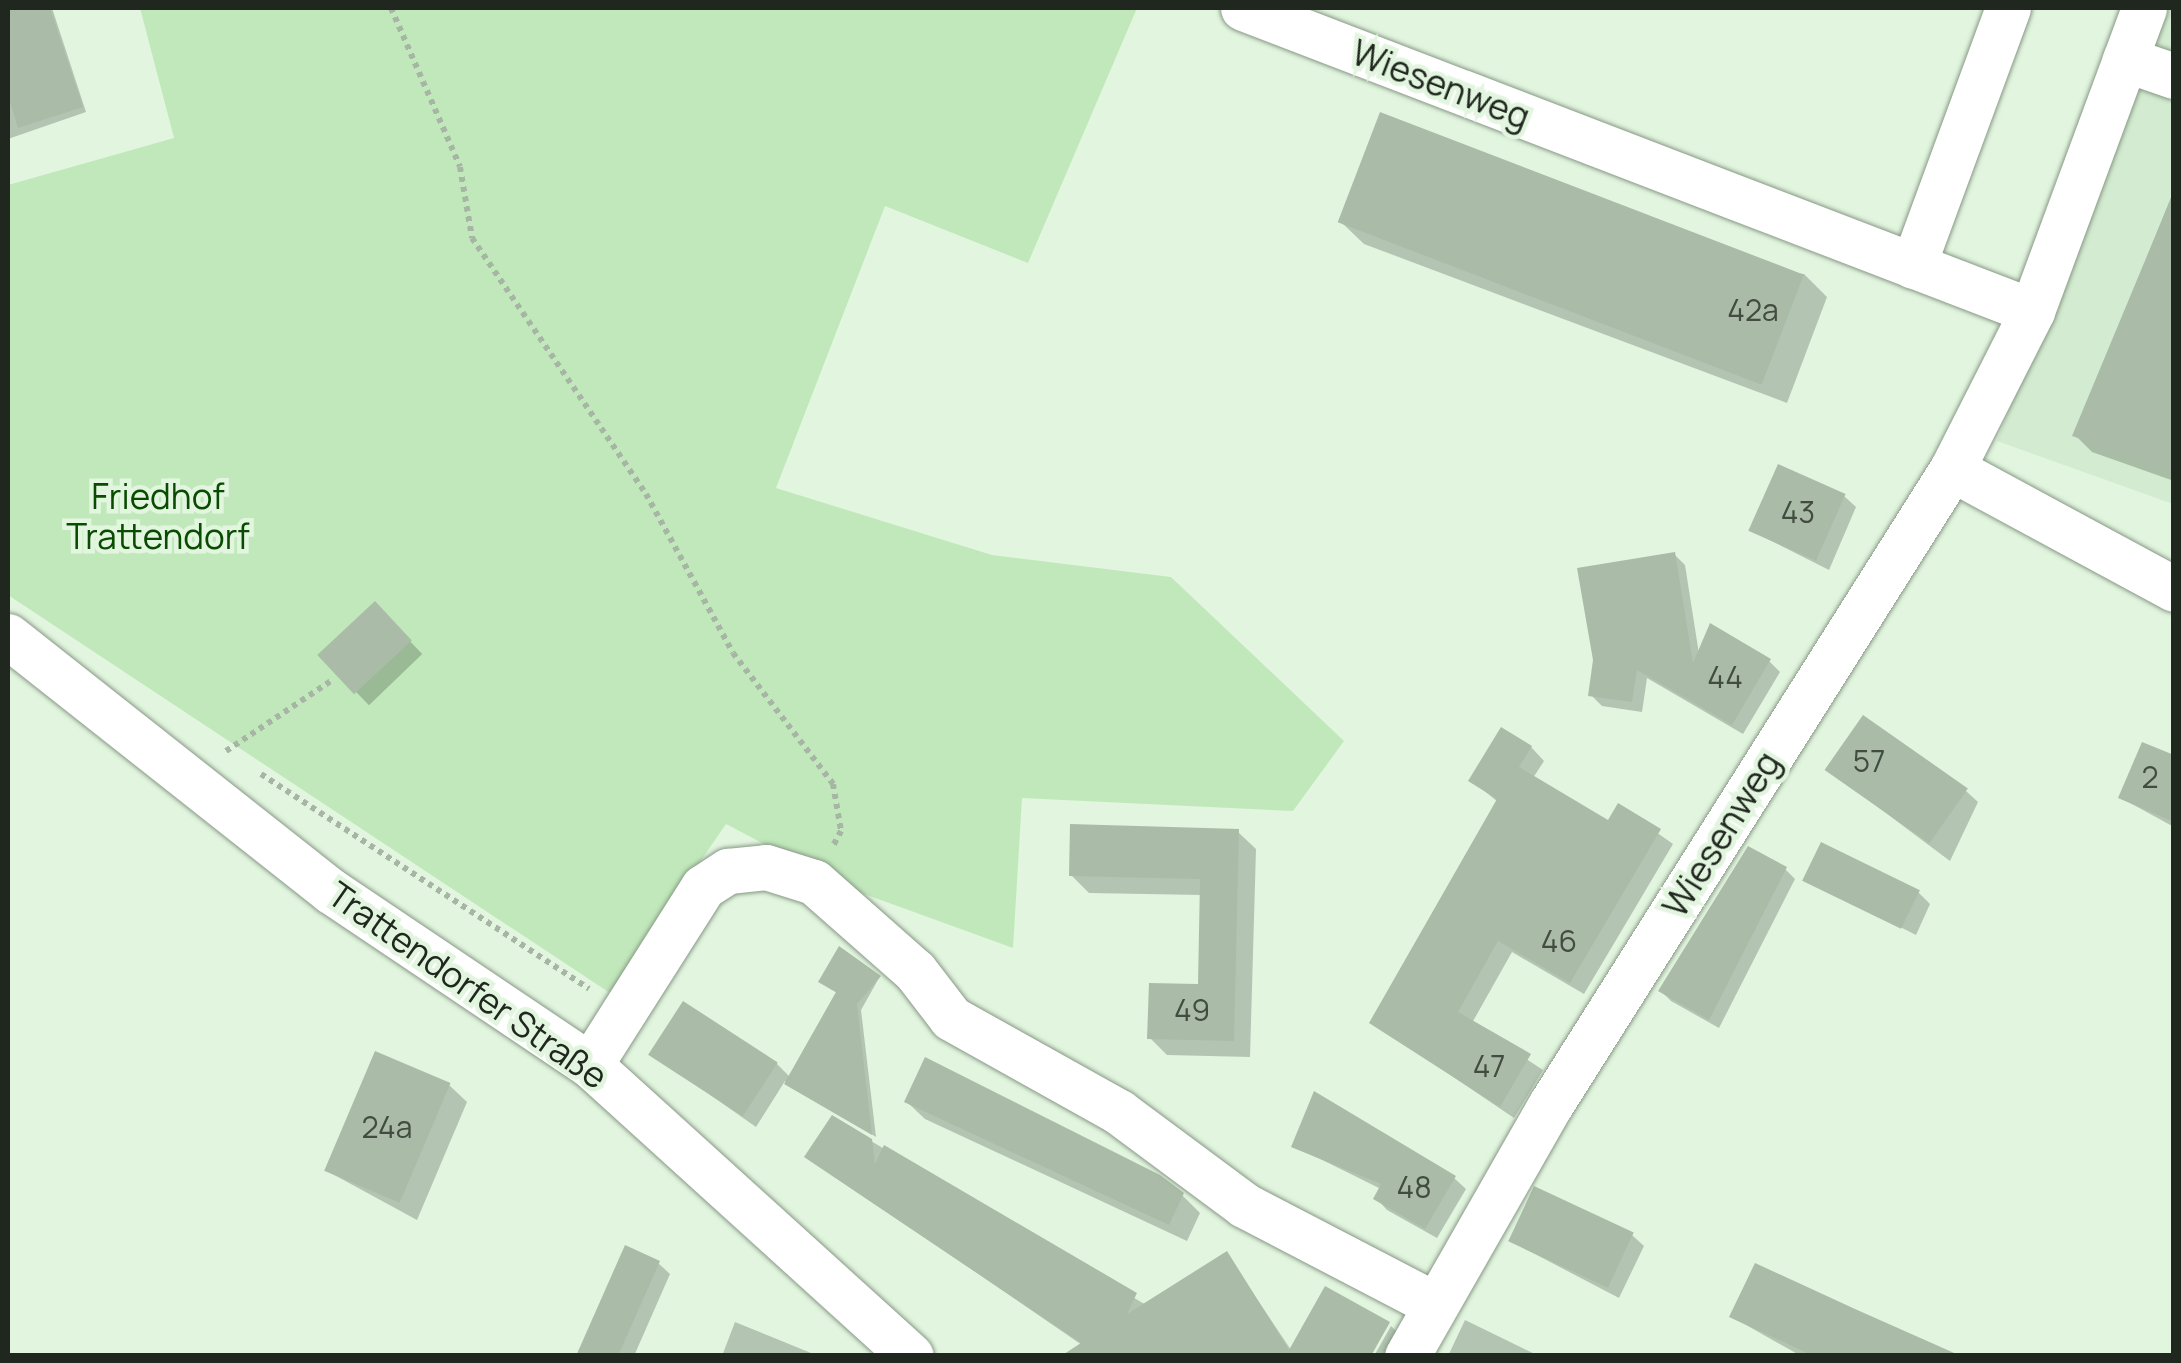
<!DOCTYPE html>
<html>
<head>
<meta charset="utf-8">
<style>
	body { margin:0 }
	#map { position:relative; width:2181px; height:1363px; overflow:hidden; background:#e2f5df; font-family:Manrope,sans-serif }
	div>[style] { position:absolute }
	.built>* { inset:0; background:#d3ebd0 }
	.green>* { inset:0; background:#c1e8bb }
	.shadow>* { inset:0; background:#0003; transform-origin:0 0 }
	.building>* { inset:0; background:#aabca7; transform-origin:0 0 }
	.path>* { height:6px; margin-top:-3px; transform-origin:0; background:repeating-linear-gradient(90deg,#a7b6a4 0 5px,transparent 0 10px) }
	.roads { filter:drop-shadow(0 0 2px #879985) drop-shadow(0 0 2px #879985) }
	.minor>* { height:45px; margin:-22.5px; padding:0 22.5px; transform-origin:22.5px; border-radius:22.5px; background:#fff }
	span { translate:-50% -50%; white-space:nowrap; text-align:center; line-height:1.15; -webkit-text-stroke:9px #e2f5df; paint-order:stroke }
	.number-label { font-size:30px; color:#424c41 }
	.number-label span { -webkit-text-stroke-width:0 }
	.street-label { font-size:35px; color:#20271f }
	.park-label { font-size:35px; color:#084b01 }
	.frame { position:absolute; inset:0; border:10px solid #20271f; pointer-events:none }
</style>
</head>
<body>
<div id="map">
	<div class="built">
		<div style="clip-path:polygon(2164px 8px,2173px 8px,2173px 504px,1997px 441px)"></div>
	</div>
	<div class="green">
		<div style="clip-path:polygon(140px 8px,1137px 8px,1028px 263px,885px 206px,776px 488px,992px 555px,1171px 577px,1344px 741px,1293px 811px,1022px 798px,1013px 948px,845px 887px,726px 824px,610px 993px,8px 595px,8px 185px,174px 138px)"></div>
	</div>
	<div class="shadow">
		<div style="clip-path:polygon(8px 8px,52px 8px,86px 112px,8px 139px)"></div>
		<div style="clip-path:polygon(2174px 190px,2174px 481px,2092px 452px,2075px 435px)"></div>
		<div style="clip-path:polygon(1341px 222px,1804px 274px,1827px 297px,1787px 403px,1364px 244px)"></div>
		<div style="clip-path:polygon(1844px 496px,1856px 507px,1829px 570px,1752px 531px)"></div>
		<div style="clip-path:polygon(1674px 554px,1685px 565px,1699px 654px,1769px 661px,1780px 672px,1743px 734px,1647px 678px,1642px 712px,1602px 706px,1591px 695px)"></div>
		<div style="left:375px;top:605px;width:68px;height:74px;rotate:46deg"></div>
		<div style="clip-path:polygon(1531px 747px,1544px 761px,1533px 778px,1609px 823px,1619px 806px,1673px 844px,1584px 994px,1512px 952px,1472px 1023px,1543px 1070px,1514px 1118px,1372px 1022px,1498px 802px,1472px 781px)"></div>
		<div style="clip-path:polygon(2174px 758px,2174px 827px,2121px 798px)"></div>
		<div style="clip-path:polygon(1827px 769px,1966px 791px,1978px 802px,1950px 861px)"></div>
		<div style="clip-path:polygon(1238px 832px,1256px 849px,1250px 1057px,1167px 1055px,1150px 1038px,1200px 987px,1202px 895px,1089px 893px,1071px 875px)"></div>
		<div style="clip-path:polygon(1785px 869px,1795px 879px,1719px 1028px,1671px 1001px,1661px 991px)"></div>
		<div style="clip-path:polygon(1807px 880px,1918px 892px,1930px 904px,1916px 935px)"></div>
		<div style="clip-path:polygon(879px 978px,861px 1010px,876px 1137px,785px 1081px,756px 1127px,656px 1057px,777px 1064px,791px 1078px,839px 994px,827px 987px)"></div>
		<div style="clip-path:polygon(449px 1085px,467px 1102px,417px 1220px,327px 1171px)"></div>
		<div style="clip-path:polygon(907px 1102px,1182px 1195px,1200px 1213px,1187px 1241px,925px 1119px)"></div>
		<div style="clip-path:polygon(871px 1141px,1146px 1305px,1227px 1254px,1291px 1350px,1326px 1289px,1389px 1324px,1369px 1356px,1098px 1356px,808px 1157px)"></div>
		<div style="clip-path:polygon(1294px 1146px,1454px 1178px,1466px 1189px,1437px 1238px,1387px 1210px,1376px 1198px,1381px 1189px)"></div>
		<div style="clip-path:polygon(1632px 1235px,1644px 1246px,1619px 1298px,1508px 1240px)"></div>
		<div style="clip-path:polygon(658px 1263px,670px 1274px,634px 1356px,587px 1356px)"></div>
		<div style="clip-path:polygon(1732px 1317px,1948px 1356px,1801px 1356px)"></div>
		<div style="clip-path:polygon(1465px 1320px,1539px 1356px,1448px 1356px)"></div>
		<div style="clip-path:polygon(735px 1322px,811px 1353px,814px 1356px,722px 1356px)"></div>
		<div style="clip-path:polygon(1391px 1326px,1402px 1337px,1391px 1356px,1374px 1356px)"></div>
	</div>
	<div class="building">
		<div style="clip-path:polygon(8px 8px,50px 8px,83px 107px,18px 128px,8px 95px)"></div>
		<div style="left:1380px;top:112px;width:454px;height:118px;rotate:21deg"></div>
		<div style="clip-path:polygon(2174px 191px,2174px 471px,2072px 436px)"></div>
		<div style="left:1778px;top:464px;width:74px;height:73px;rotate:24deg"></div>
		<div style="clip-path:polygon(1675px 552px,1693px 663px,1710px 623px,1771px 659px,1732px 725px,1637px 670px,1632px 702px,1588px 696px,1593px 660px,1577px 568px)"></div>
		<div style="left:375px;top:601px;width:54px;height:79px;rotate:47deg"></div>
		<div style="left:1863px;top:715px;width:128px;height:67px;rotate:35deg"></div>
		<div style="clip-path:polygon(1501px 727px,1532px 746px,1519px 767px,1608px 820px,1618px 803px,1661px 829px,1570px 983px,1498px 941px,1458px 1012px,1531px 1054px,1500px 1107px,1369px 1023px,1497px 799px,1468px 781px)"></div>
		<div style="clip-path:polygon(2142px 742px,2174px 755px,2174px 822px,2118px 798px)"></div>
		<div style="clip-path:polygon(1070px 824px,1239px 829px,1234px 1041px,1147px 1039px,1149px 983px,1198px 984px,1200px 879px,1069px 876px)"></div>
		<div style="left:1821px;top:842px;width:110px;height:43px;rotate:26deg"></div>
		<div style="clip-path:polygon(1748px 846px,1787px 867px,1709px 1020px,1658px 991px)"></div>
		<div style="clip-path:polygon(839px 946px,881px 976px,857px 1004px,872px 1135px,784px 1084px,836px 992px,818px 982px)"></div>
		<div style="left:683px;top:1001px;width:113px;height:64px;rotate:33deg"></div>
		<div style="left:375px;top:1051px;width:82px;height:130px;rotate:23deg"></div>
		<div style="clip-path:polygon(925px 1057px,1160px 1175px,1184px 1193px,1169px 1225px,904px 1102px)"></div>
		<div style="clip-path:polygon(1314px 1091px,1456px 1176px,1425px 1229px,1373px 1199px,1381px 1184px,1291px 1147px)"></div>
		<div style="clip-path:polygon(832px 1115px,872px 1139px,875px 1164px,884px 1145px,1137px 1293px,1127px 1314px,1227px 1251px,1289px 1350px,1325px 1286px,1390px 1322px,1371px 1356px,1061px 1356px,1081px 1343px,804px 1157px)"></div>
		<div style="left:1534px;top:1186px;width:110px;height:61px;rotate:25deg"></div>
		<div style="clip-path:polygon(625px 1245px,660px 1261px,618px 1356px,576px 1356px)"></div>
		<div style="clip-path:polygon(1755px 1263px,1855px 1309px,1961px 1356px,1814px 1356px,1729px 1317px)"></div>
	</div>
	<div class="path">
		<div style="left:391px;top:8px;width:173px;rotate:66.5deg"></div>
		<div style="left:460px;top:167px;width:72px;rotate:80.4deg"></div>
		<div style="left:472px;top:238px;width:310px;rotate:55.8deg"></div>
		<div style="left:646px;top:494px;width:181px;rotate:61.3deg"></div>
		<div style="left:733px;top:653px;width:165px;rotate:52.6deg"></div>
		<div style="left:833px;top:784px;width:48px;rotate:80.3deg"></div>
		<div style="left:841px;top:831px;width:17px;rotate:118deg"></div>
		<div style="left:226px;top:751px;width:126px;rotate:-33.7deg"></div>
		<div style="left:261px;top:774px;width:392px;rotate:33.2deg"></div>
	</div>
	<div class="roads">
		<div class="minor">
			<div style="left:1243px;top:8px;width:845px;rotate:21.01deg"></div>
			<div style="left:2125px;top:59px;width:52px;rotate:19.1deg"></div>
			<div style="left:1913px;top:266px;width:275px;rotate:-69.8deg"></div>
			<div style="left:1952px;top:469px;width:252px;rotate:28.4deg"></div>
			<div style="left:8px;top:636px;width:412px;rotate:38.3deg"></div>
			<div style="left:331px;top:891px;width:312px;rotate:33.9deg"></div>
			<div style="left:590px;top:1065px;width:433px;rotate:42.2deg"></div>
			<div style="left:590px;top:1065px;width:211px;rotate:-57.6deg"></div>
			<div style="left:703px;top:887px;width:30px;rotate:-33deg"></div>
			<div style="left:728px;top:871px;width:38px;rotate:-6deg"></div>
			<div style="left:766px;top:867px;width:50px;rotate:17.4deg"></div>
			<div style="left:814px;top:882px;width:135px;rotate:41.4deg"></div>
			<div style="left:915px;top:971px;width:59px;rotate:52.5deg"></div>
			<div style="left:951px;top:1018px;width:193px;rotate:29.2deg"></div>
			<div style="left:1119px;top:1112px;width:156px;rotate:36.6deg"></div>
			<div style="left:1244px;top:1205px;width:214px;rotate:27.5deg"></div>
			<div style="left:1407px;top:1356px;width:290px;rotate:-60.3deg"></div>
			<div style="left:1551px;top:1104px;width:751px;rotate:-57.73deg"></div>
			<div style="left:1952px;top:469px;width:177px;rotate:-63.1deg"></div>
			<div style="left:2032px;top:311px;width:323px;rotate:-69.7deg"></div>
		</div>
	</div>
	<div class="number-label">
		<span style="left:1753px;top:310px">42a</span>
		<span style="left:1798px;top:512px">43</span>
		<span style="left:1725px;top:677px">44</span>
		<span style="left:1869px;top:761px">57</span>
		<span style="left:2150px;top:777px">2</span>
		<span style="left:1559px;top:941px">46</span>
		<span style="left:1192px;top:1010px">49</span>
		<span style="left:1489px;top:1066px">47</span>
		<span style="left:387px;top:1127px">24a</span>
		<span style="left:1414px;top:1187px">48</span>
	</div>
	<div class="street-label">
		<span style="left:1441px;top:84px;rotate:21deg">Wiesenweg</span>
		<span style="left:1721px;top:834px;rotate:-58deg">Wiesenweg</span>
		<span style="left:468px;top:985px;rotate:35deg">Trattendorfer Straße</span>
	</div>
	<div class="park-label">
		<span style="left:158px;top:516px">Friedhof<br>Trattendorf</span>
	</div>
	<div class="frame"></div>
</div>
</body>
</html>
